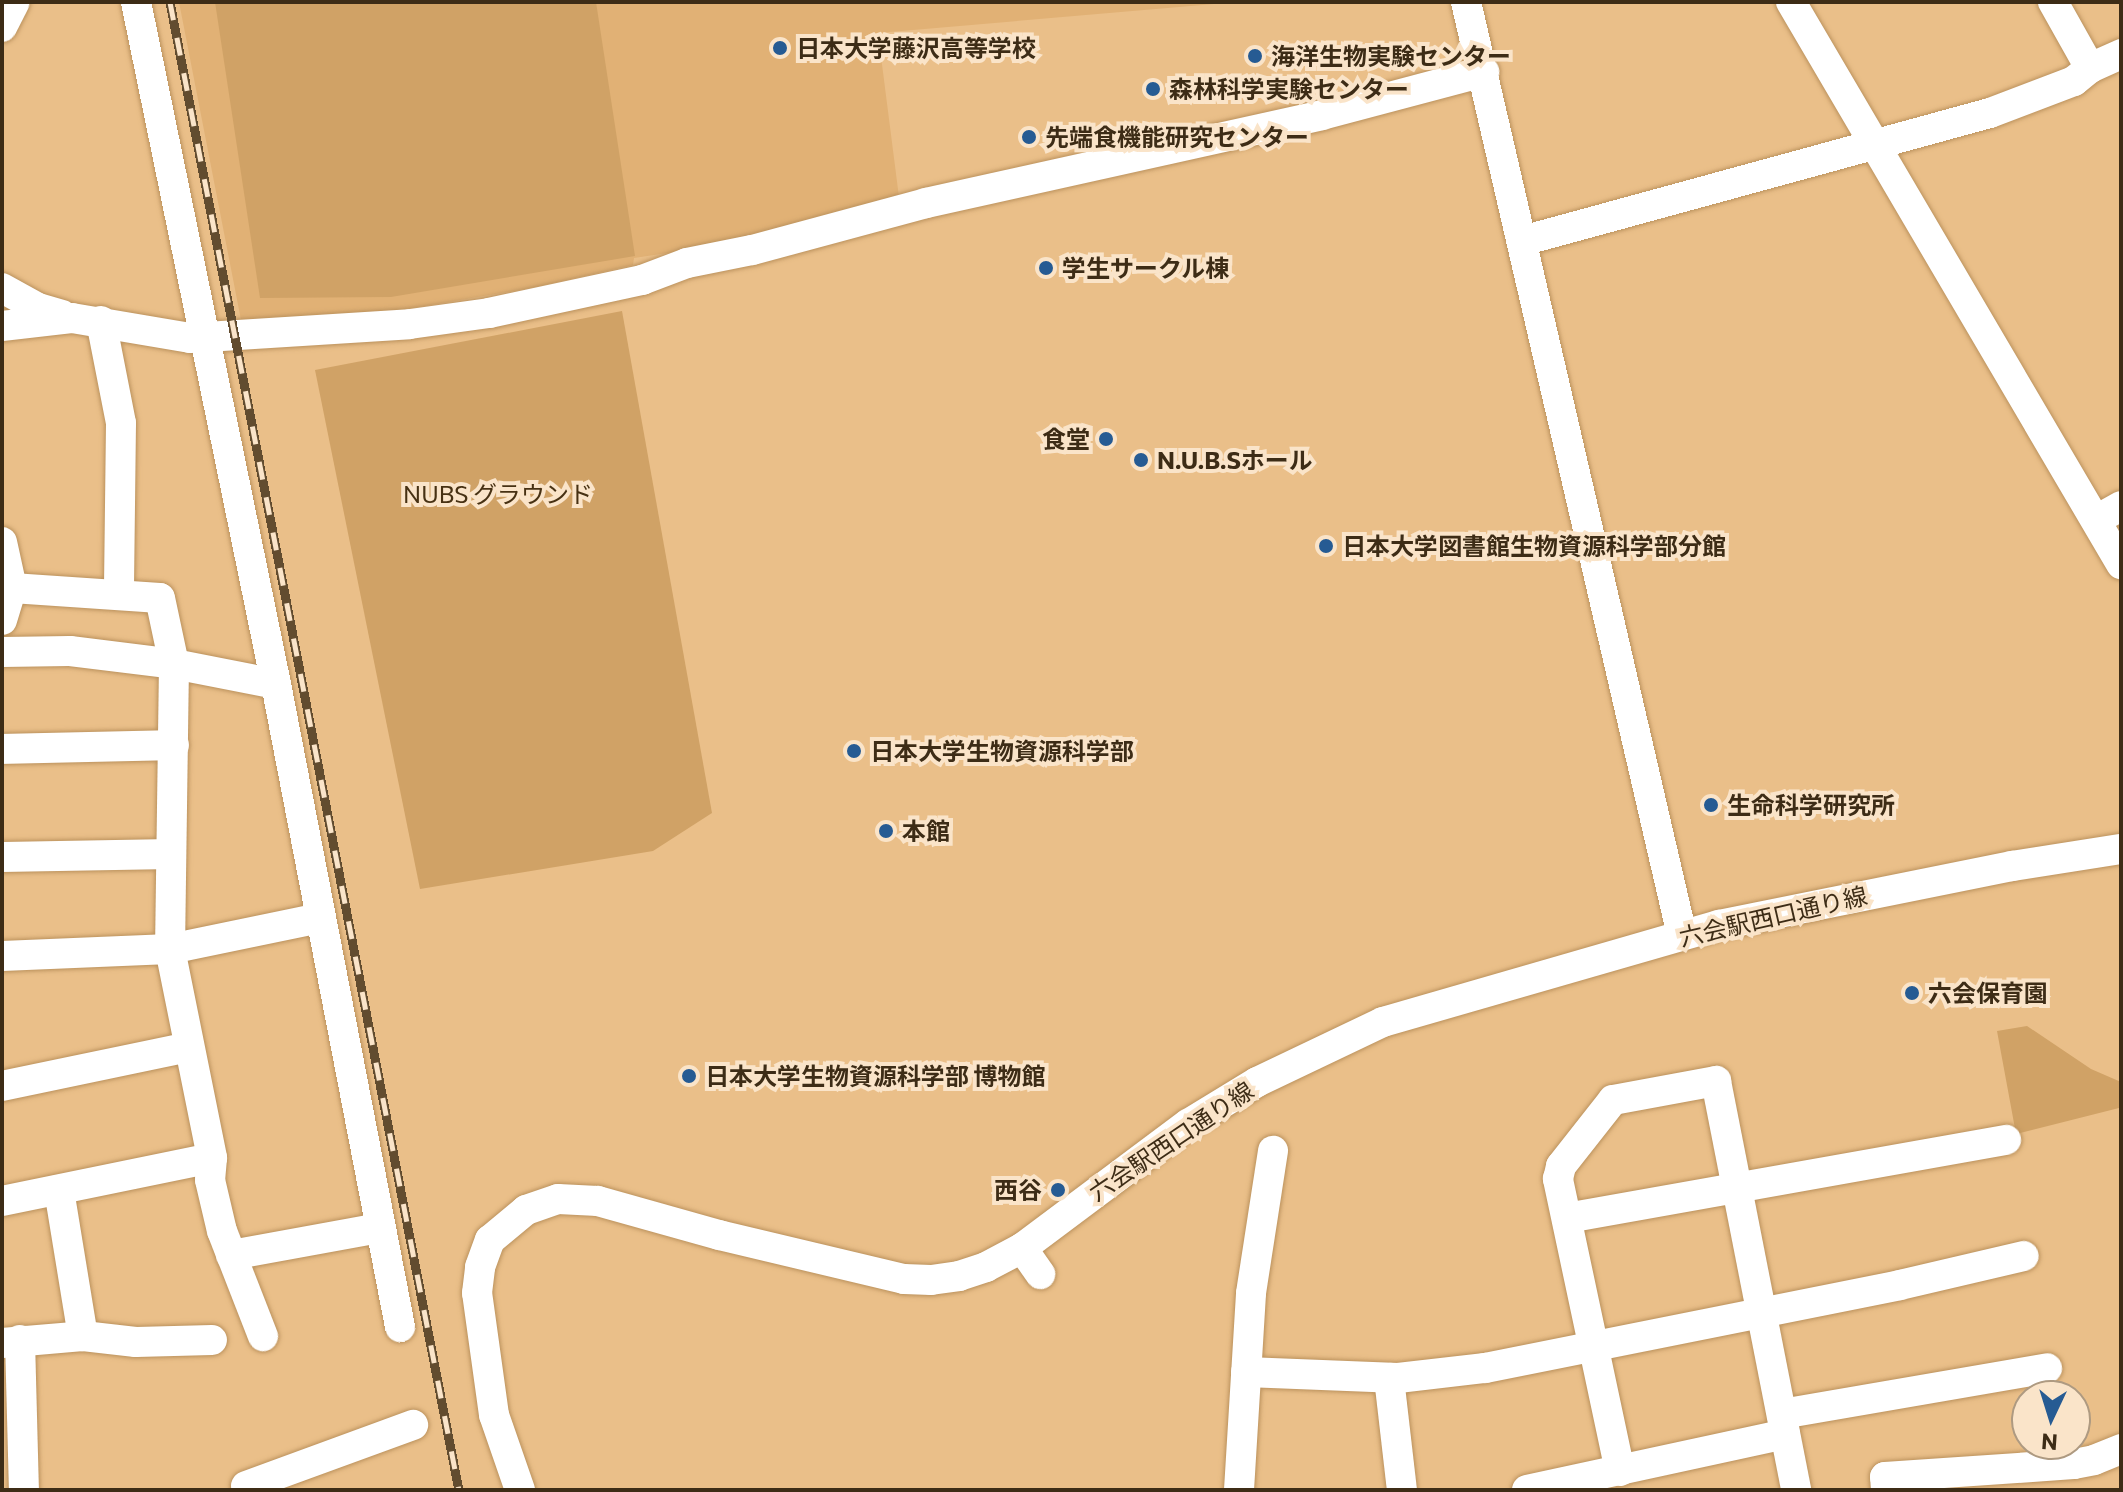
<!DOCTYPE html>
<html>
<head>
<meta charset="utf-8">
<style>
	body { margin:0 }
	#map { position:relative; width:2123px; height:1492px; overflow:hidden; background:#eabf89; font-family:Commissioner,"Noto Sans JP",sans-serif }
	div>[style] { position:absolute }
	.built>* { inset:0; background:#e1b175 }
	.green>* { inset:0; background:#d0a266 }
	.roads { filter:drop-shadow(0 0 2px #bb925d) drop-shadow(0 0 2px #bb925d) }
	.minor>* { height:30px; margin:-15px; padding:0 15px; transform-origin:15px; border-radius:15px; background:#fff }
	.rail>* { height:9px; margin-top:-4.5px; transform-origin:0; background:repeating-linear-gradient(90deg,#fae4c9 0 18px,#624c2f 0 36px); box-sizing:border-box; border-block:2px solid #624c2f }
	.dots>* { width:22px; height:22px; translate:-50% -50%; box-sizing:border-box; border:4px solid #fae4c9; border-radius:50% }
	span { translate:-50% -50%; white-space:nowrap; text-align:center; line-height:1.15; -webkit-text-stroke:8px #fae4c9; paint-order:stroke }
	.poi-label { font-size:24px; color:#3d2c16; font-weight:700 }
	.left { translate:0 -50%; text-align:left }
	.right { translate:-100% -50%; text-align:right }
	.park-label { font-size:24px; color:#473113 }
	.street-label { font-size:24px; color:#3d2c16 }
	.frame { position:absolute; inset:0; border:4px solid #3d2c16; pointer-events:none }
	.north { position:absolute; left:2011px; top:1380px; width:80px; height:80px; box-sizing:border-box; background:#fae4c9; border:2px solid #ae9a81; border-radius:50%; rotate:184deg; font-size:22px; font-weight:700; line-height:32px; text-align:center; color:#3d2c16 }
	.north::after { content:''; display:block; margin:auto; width:28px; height:36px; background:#265b93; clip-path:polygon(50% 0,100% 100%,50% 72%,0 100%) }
</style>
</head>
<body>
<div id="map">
	<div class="built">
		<div style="clip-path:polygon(179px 2px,1213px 2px,1214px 4px,878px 33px,900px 205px,676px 257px,674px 252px,634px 258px,633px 265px,531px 288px,389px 312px,241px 320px)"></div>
	</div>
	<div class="green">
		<div style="clip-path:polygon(215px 2px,596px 2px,635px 256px,391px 297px,260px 298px)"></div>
		<div style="clip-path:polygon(622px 311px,712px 813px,653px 851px,420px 889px,315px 370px)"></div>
		<div style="clip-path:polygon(2027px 1026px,2091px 1069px,2121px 1082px,2119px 1108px,2016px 1134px,1997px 1031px)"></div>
	</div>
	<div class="roads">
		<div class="minor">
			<div style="left:136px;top:2px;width:696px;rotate:78.4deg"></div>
			<div style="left:276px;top:684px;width:655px;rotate:79.08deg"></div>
			<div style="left:1466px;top:2px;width:958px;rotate:76.97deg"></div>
			<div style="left:1791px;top:2px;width:652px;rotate:59.58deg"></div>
			<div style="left:2053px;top:2px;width:76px;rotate:60.7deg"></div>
			<div style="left:2px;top:27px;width:28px;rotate:-63deg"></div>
			<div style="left:1522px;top:241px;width:485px;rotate:-15.3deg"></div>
			<div style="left:1990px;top:113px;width:90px;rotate:-20.9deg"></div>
			<div style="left:2074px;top:81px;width:21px;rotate:-39deg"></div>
			<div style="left:2090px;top:68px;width:34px;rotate:-24deg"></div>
			<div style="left:2px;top:288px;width:41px;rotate:29.1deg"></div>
			<div style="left:38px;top:308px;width:25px;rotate:16deg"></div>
			<div style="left:101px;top:321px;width:104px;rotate:78.9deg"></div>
			<div style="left:121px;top:423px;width:171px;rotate:90.7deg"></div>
			<div style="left:2px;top:326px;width:70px;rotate:-6.5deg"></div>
			<div style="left:72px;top:318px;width:120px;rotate:9.6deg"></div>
			<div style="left:190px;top:338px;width:220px;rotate:-3.6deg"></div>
			<div style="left:410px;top:324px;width:80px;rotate:-7.9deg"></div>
			<div style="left:489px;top:313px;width:157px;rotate:-12.2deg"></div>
			<div style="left:642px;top:280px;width:48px;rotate:-20.7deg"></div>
			<div style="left:687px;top:263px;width:66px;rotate:-11.3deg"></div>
			<div style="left:752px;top:250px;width:180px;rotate:-15.1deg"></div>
			<div style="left:926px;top:203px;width:406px;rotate:-12.5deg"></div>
			<div style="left:1322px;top:115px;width:168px;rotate:-14.9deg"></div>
			<div style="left:2096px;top:520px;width:29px;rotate:-29deg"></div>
			<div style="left:2px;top:542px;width:47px;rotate:77.7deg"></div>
			<div style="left:2px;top:620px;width:34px;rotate:-73deg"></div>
			<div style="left:12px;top:588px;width:148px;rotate:3.9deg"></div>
			<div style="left:160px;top:598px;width:67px;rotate:78deg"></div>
			<div style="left:174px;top:664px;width:285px;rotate:90.8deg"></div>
			<div style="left:170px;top:949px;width:213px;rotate:78.6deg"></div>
			<div style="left:212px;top:1158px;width:22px;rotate:95deg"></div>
			<div style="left:210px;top:1180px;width:52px;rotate:76.8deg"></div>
			<div style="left:222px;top:1231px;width:113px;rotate:68.7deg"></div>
			<div style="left:2px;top:652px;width:68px;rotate:-0.8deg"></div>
			<div style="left:70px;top:651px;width:105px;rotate:7.1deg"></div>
			<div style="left:174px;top:664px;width:104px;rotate:11.1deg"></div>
			<div style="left:2px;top:749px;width:172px;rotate:-1.3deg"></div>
			<div style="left:2px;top:857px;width:169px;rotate:-1deg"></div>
			<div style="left:2px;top:956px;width:168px;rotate:-2.4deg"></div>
			<div style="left:170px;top:949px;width:153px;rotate:-11.7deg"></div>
			<div style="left:2px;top:1086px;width:190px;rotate:-11.8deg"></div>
			<div style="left:59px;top:1190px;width:148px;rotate:80.7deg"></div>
			<div style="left:2px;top:1201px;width:214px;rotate:-11.6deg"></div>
			<div style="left:1567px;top:1218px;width:446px;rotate:-10.1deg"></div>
			<div style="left:1022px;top:1248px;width:32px;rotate:55deg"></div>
			<div style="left:231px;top:1255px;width:151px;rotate:-10.3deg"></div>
			<div style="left:20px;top:1340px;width:150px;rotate:88.5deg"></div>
			<div style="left:2px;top:1343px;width:81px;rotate:-4.9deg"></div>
			<div style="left:83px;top:1336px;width:53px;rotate:6.5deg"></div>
			<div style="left:136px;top:1342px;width:76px;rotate:-1.5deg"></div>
			<div style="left:1246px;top:1372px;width:152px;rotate:2.3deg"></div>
			<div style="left:1398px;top:1378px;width:88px;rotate:-6.6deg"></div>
			<div style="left:1485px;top:1368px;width:423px;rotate:-11.3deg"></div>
			<div style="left:1900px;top:1285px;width:127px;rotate:-13.2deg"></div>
			<div style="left:1389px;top:1378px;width:113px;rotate:83.4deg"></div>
			<div style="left:1782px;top:1414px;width:269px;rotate:-9.8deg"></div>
			<div style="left:1620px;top:1471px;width:299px;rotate:-102deg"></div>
			<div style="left:1558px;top:1179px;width:13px;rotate:-77deg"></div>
			<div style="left:1561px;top:1166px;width:84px;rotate:-51.8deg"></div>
			<div style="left:1613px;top:1100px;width:105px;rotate:-10.5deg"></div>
			<div style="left:1716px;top:1081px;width:417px;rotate:78.9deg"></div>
			<div style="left:246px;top:1486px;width:178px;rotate:-20.1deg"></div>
			<div style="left:520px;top:1490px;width:79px;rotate:-109.1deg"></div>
			<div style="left:494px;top:1415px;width:123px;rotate:-97.9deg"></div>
			<div style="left:477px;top:1293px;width:26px;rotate:-83deg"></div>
			<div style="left:480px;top:1267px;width:29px;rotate:-70deg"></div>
			<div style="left:490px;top:1240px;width:47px;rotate:-39.8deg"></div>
			<div style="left:526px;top:1210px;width:34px;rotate:-19deg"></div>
			<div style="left:558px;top:1199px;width:40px;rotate:2.9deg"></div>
			<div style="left:598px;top:1201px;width:126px;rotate:15.7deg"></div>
			<div style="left:719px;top:1235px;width:190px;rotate:13.4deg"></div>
			<div style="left:904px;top:1279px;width:27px;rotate:2deg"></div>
			<div style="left:931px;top:1280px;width:28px;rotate:-8deg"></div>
			<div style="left:959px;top:1276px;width:28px;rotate:-18deg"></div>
			<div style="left:986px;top:1267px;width:41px;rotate:-27.8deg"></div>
			<div style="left:1022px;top:1248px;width:207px;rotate:-36.8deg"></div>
			<div style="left:1188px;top:1124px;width:81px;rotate:-31.3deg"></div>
			<div style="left:1257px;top:1082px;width:140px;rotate:-25.5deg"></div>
			<div style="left:1383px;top:1022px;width:350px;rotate:-16.1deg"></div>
			<div style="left:1719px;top:925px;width:299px;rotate:-11.4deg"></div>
			<div style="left:2012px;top:866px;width:110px;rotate:-8.9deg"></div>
			<div style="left:1239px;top:1490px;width:197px;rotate:-86.5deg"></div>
			<div style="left:1251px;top:1293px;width:144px;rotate:-81.2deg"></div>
			<div style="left:1527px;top:1490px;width:264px;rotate:-12.2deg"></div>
			<div style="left:1886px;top:1490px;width:13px;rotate:-94deg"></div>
			<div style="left:1885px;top:1477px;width:189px;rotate:-3.9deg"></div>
			<div style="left:2074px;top:1464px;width:20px;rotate:-11deg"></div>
			<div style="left:2094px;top:1460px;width:29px;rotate:-22deg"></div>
		</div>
	</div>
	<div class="rail">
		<div style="left:170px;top:2px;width:1516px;rotate:79.01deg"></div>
	</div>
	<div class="dots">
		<div style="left:780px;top:48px;background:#265b93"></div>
		<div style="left:1255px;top:56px;background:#265b93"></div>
		<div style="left:1153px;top:89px;background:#265b93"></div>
		<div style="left:1029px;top:137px;background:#265b93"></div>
		<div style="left:1046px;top:268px;background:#265b93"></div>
		<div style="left:1106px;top:439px;background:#265b93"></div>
		<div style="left:1141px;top:460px;background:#265b93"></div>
		<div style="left:1326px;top:546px;background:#265b93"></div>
		<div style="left:854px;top:751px;background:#265b93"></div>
		<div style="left:1711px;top:805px;background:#265b93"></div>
		<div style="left:886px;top:831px;background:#265b93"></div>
		<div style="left:1912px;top:993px;background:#265b93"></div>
		<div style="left:689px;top:1076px;background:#265b93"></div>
		<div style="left:1058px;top:1190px;background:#265b93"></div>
	</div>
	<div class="poi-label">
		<span class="left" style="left:796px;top:48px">日本大学藤沢高等学校</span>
		<span class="left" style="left:1271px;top:56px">海洋生物実験センター</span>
		<span class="left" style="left:1169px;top:89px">森林科学実験センター</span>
		<span class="left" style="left:1045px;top:137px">先端食機能研究センター</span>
		<span class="left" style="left:1062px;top:268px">学生サークル棟</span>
		<span class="right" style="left:1090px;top:439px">食堂</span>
		<span class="left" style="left:1157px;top:460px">N.U.B.Sホール</span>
		<span class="left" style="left:1342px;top:546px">日本大学図書館生物資源科学部分館</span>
		<span class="left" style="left:870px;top:751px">日本大学生物資源科学部</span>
		<span class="left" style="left:1727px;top:805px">生命科学研究所</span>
		<span class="left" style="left:902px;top:831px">本館</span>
		<span class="left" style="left:1928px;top:993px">六会保育園</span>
		<span class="left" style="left:705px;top:1076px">日本大学生物資源科学部 博物館</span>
		<span class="right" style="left:1042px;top:1190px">西谷</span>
	</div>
	<div class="park-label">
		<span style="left:498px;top:494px">NUBS グラウンド</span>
	</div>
	<div class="street-label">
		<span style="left:1773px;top:916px;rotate:-13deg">六会駅西口通り線</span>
		<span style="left:1171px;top:1141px;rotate:-34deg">六会駅西口通り線</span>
	</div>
	<div class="frame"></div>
	<div class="north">N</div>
</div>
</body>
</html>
